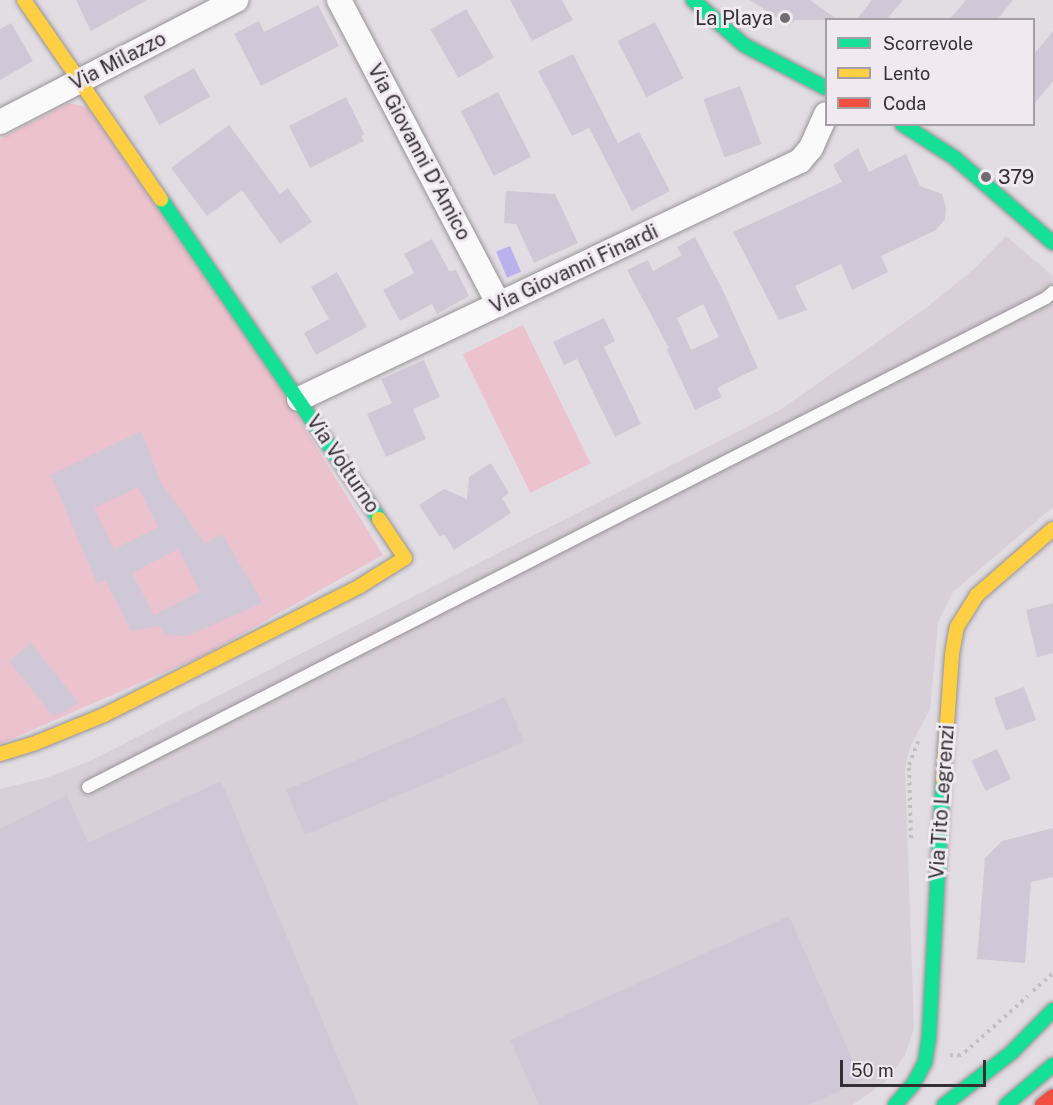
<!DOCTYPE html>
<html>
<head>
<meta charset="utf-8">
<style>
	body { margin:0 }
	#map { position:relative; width:1053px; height:1105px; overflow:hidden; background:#e2dde2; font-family:"Public Sans",sans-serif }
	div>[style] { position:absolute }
	.built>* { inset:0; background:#d8cfd8 }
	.green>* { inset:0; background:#ecc2cf; transform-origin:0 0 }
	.water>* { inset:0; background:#bab2ef; transform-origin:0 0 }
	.building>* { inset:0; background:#d1c8d7; transform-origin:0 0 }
	.path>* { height:4px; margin-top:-2px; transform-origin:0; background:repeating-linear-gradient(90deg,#c1c0c1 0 3px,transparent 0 7.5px) }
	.roads { filter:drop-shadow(0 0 2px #969396) drop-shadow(0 0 2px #969396) }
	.lane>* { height:12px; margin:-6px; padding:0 6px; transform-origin:6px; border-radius:6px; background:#fbfafb }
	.street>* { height:24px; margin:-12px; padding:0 12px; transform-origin:12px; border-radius:12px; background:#fbfafb }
	.fast>* { height:14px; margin:-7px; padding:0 7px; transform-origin:7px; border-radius:7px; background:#16e098 }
	.slow>* { height:14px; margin:-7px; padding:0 7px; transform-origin:7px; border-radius:7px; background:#ffcf43 }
	.jam>* { height:14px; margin:-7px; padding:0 7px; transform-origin:7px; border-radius:7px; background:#f24e42 }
	.dots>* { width:16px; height:16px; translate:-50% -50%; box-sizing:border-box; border:3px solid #f0e9f0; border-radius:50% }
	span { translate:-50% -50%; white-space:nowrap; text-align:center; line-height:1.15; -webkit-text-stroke:6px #f0e9f0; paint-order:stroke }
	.poi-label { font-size:20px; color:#333033 }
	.right { translate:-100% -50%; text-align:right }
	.left { translate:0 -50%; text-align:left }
	.street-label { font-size:20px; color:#333033 }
	.legend { position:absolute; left:825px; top:18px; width:210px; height:108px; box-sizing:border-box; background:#f0e9f0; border:2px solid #a49fa4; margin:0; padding:8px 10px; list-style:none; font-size:18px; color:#333033 }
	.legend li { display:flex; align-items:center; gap:12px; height:30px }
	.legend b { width:30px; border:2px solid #a49fa4 }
	.scale { position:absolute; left:840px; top:1060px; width:146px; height:27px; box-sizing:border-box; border:3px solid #333033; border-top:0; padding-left:8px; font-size:18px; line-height:21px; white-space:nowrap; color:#333033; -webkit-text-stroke:4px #f0e9f0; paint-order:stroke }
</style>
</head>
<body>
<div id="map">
	<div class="built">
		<div style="clip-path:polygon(1006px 236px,1053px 276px,1053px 507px,953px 592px,938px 623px,930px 709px,910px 747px,905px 768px,914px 1028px,905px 1055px,884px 1083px,852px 1105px,0 1105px,0 789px,46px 778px,90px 761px,780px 410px,926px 308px,974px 269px)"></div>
	</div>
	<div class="green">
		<div style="clip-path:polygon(69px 103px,87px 107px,281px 390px,383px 555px,204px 655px,0 744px,0 139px)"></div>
		<div style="left:523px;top:325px;width:154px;height:67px;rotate:64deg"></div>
	</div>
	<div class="water">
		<div style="left:510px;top:246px;width:28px;height:15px;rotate:67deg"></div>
	</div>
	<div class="building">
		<div style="clip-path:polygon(76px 0,147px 0,91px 31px)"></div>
		<div style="clip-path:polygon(510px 0,562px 0,573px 20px,532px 41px)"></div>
		<div style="clip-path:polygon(750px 0,810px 0,838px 20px,795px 20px,789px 26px)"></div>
		<div style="clip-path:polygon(872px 0,903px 0,886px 20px,856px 20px)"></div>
		<div style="clip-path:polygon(966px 0,1013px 0,997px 20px,949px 20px)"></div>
		<div style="clip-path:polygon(318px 5px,339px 46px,261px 86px,234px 34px,259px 21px,264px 32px)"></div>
		<div style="left:466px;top:9px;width:56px;height:41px;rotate:60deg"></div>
		<div style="left:655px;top:22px;width:63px;height:42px;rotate:63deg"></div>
		<div style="clip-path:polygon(11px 23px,33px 61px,0 80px,0 29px)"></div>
		<div style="clip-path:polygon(1053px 31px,1053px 81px,1034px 104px,1034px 54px)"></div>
		<div style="clip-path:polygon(573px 54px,618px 143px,639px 132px,670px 191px,632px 211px,589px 128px,572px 136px,538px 71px)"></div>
		<div style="left:194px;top:68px;width:33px;height:58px;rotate:61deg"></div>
		<div style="left:740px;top:86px;width:62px;height:39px;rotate:70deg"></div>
		<div style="left:498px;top:92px;width:73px;height:42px;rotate:63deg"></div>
		<div style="clip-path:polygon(346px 97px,364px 134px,361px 136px,364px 141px,310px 168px,289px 126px)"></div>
		<div style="clip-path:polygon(229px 125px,280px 194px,288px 188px,312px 222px,280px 244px,242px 190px,207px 216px,171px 168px)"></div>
		<div style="clip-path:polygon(858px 148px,869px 172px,906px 154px,920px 186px,942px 194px,946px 207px,945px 219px,936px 230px,881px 256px,888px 272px,852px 290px,841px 264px,795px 286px,807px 310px,779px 320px,733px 232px,842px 182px,833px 165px)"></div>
		<div style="clip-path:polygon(506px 191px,555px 194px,578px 243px,534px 263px,516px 224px,504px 223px)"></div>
		<div style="clip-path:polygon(evenodd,695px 237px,724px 293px,758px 368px,717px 388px,722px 397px,695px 410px,667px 350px,669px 348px,627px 270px,648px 260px,653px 271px,682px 255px,677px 247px,695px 237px,703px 304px,719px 337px,691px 350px,677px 318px,703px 304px)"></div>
		<div style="clip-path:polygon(432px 239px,449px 271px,456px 270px,469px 296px,437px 314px,432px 304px,400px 321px,383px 290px,414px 273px,404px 254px)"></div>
		<div style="clip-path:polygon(337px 272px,367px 327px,316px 355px,304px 333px,329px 319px,311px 287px)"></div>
		<div style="clip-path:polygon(604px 318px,615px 341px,604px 347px,641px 424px,615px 437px,577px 359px,564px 365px,553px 342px)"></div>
		<div style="clip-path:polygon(424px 360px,440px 397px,413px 409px,426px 439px,386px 457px,367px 414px,392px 403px,381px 379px)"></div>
		<div style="clip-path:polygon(evenodd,141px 431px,161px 483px,205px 543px,222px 534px,263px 603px,187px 636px,166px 635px,159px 626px,131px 631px,105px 580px,97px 584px,51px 475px,141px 431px,138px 487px,158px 527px,114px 549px,94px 508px,138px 487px,141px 431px,178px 549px,200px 591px,154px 615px,132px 573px,178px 549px)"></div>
		<div style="clip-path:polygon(491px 463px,509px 493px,502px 498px,511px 513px,454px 550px,444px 534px,440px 537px,419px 505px,444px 489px,467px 499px,469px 477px)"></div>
		<div style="clip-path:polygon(1053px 603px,1053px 653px,1037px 657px,1026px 610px)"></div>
		<div style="clip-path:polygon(31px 643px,78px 702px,68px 710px,53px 716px,9px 661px)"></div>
		<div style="left:1024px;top:687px;width:35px;height:32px;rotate:70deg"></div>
		<div style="left:505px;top:697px;width:49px;height:238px;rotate:67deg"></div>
		<div style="left:997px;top:749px;width:33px;height:28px;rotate:65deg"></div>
		<div style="clip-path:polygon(221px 781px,358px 1105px,0 1105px,0 829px,67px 795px,88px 843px)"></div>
		<div style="clip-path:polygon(1053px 828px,1053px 877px,1031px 882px,1025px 963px,977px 959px,985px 858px,1002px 841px)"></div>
		<div style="clip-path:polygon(789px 916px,862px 1081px,808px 1105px,539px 1105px,510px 1040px)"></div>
	</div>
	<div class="path">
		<div style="left:911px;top:838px;width:73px;rotate:-91.6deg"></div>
		<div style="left:909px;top:765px;width:28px;rotate:-69deg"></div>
		<div style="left:1033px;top:991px;width:27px;rotate:-42deg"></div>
		<div style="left:950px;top:1055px;width:8px;rotate:7deg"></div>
		<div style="left:958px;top:1056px;width:8px;rotate:-30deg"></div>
		<div style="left:965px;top:1052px;width:84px;rotate:-41.6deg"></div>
	</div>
	<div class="roads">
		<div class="lane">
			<div style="left:88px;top:787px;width:1076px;rotate:-27.04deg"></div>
			<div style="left:1046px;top:298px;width:9px;rotate:-41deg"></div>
		</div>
		<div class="street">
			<div style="left:339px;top:0;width:344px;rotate:62.3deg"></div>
			<div style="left:0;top:122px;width:266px;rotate:-27.3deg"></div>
			<div style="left:299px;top:399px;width:555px;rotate:-25.41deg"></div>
			<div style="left:800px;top:161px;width:17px;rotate:-50deg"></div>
			<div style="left:811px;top:148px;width:37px;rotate:-66deg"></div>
		</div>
		<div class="fast">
			<div style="left:693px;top:0;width:68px;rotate:41.4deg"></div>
			<div style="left:744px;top:45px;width:93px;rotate:27.7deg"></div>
			<div style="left:902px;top:124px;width:63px;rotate:32.7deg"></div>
			<div style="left:955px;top:158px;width:130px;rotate:40.9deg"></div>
			<div style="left:161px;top:199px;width:387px;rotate:55.7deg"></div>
			<div style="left:895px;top:1105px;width:29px;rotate:-49deg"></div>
			<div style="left:914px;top:1083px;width:24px;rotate:-62deg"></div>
			<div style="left:925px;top:1062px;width:25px;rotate:-81deg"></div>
			<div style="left:929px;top:1037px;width:257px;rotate:-86.9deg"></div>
			<div style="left:944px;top:1105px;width:86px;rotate:-37.9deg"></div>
			<div style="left:1012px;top:1052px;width:59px;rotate:-45.7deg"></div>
			<div style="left:1006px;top:1105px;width:62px;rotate:-40.4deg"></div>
		</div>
		<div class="slow">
			<div style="left:24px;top:0;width:242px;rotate:55.5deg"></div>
			<div style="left:0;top:754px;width:34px;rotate:-17deg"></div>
			<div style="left:33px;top:744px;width:77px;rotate:-22.2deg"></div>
			<div style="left:104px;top:715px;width:287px;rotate:-26.7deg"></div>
			<div style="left:360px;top:586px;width:53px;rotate:-31.9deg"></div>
			<div style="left:405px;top:558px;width:47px;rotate:-123.7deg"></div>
			<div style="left:943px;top:780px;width:126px;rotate:-85.9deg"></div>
			<div style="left:952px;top:654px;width:27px;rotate:-80deg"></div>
			<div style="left:957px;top:627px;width:38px;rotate:-58deg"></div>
			<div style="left:977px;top:595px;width:101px;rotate:-41deg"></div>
		</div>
		<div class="jam">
			<div style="left:1042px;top:1105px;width:14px;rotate:-39deg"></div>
		</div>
	</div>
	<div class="dots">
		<div style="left:785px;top:18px;background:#706d70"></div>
		<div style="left:986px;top:177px;background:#706d70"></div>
	</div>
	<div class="poi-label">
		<span class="right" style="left:773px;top:18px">La Playa</span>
		<span class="left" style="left:998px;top:177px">379</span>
	</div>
	<div class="street-label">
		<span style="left:118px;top:61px;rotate:-27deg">Via Milazzo</span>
		<span style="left:419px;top:152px;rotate:62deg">Via Giovanni D'Amico</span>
		<span style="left:574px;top:269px;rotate:-25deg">Via Giovanni Finardi</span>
		<span style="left:343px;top:464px;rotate:56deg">Via Volturno</span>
		<span style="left:942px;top:802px;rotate:-86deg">Via Tito Legrenzi</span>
	</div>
	<ul class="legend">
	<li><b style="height:8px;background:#16e098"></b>Scorrevole</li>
	<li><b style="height:8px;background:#ffcf43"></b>Lento</li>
	<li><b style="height:8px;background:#f24e42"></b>Coda</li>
	</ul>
	<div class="scale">50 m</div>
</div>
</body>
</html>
